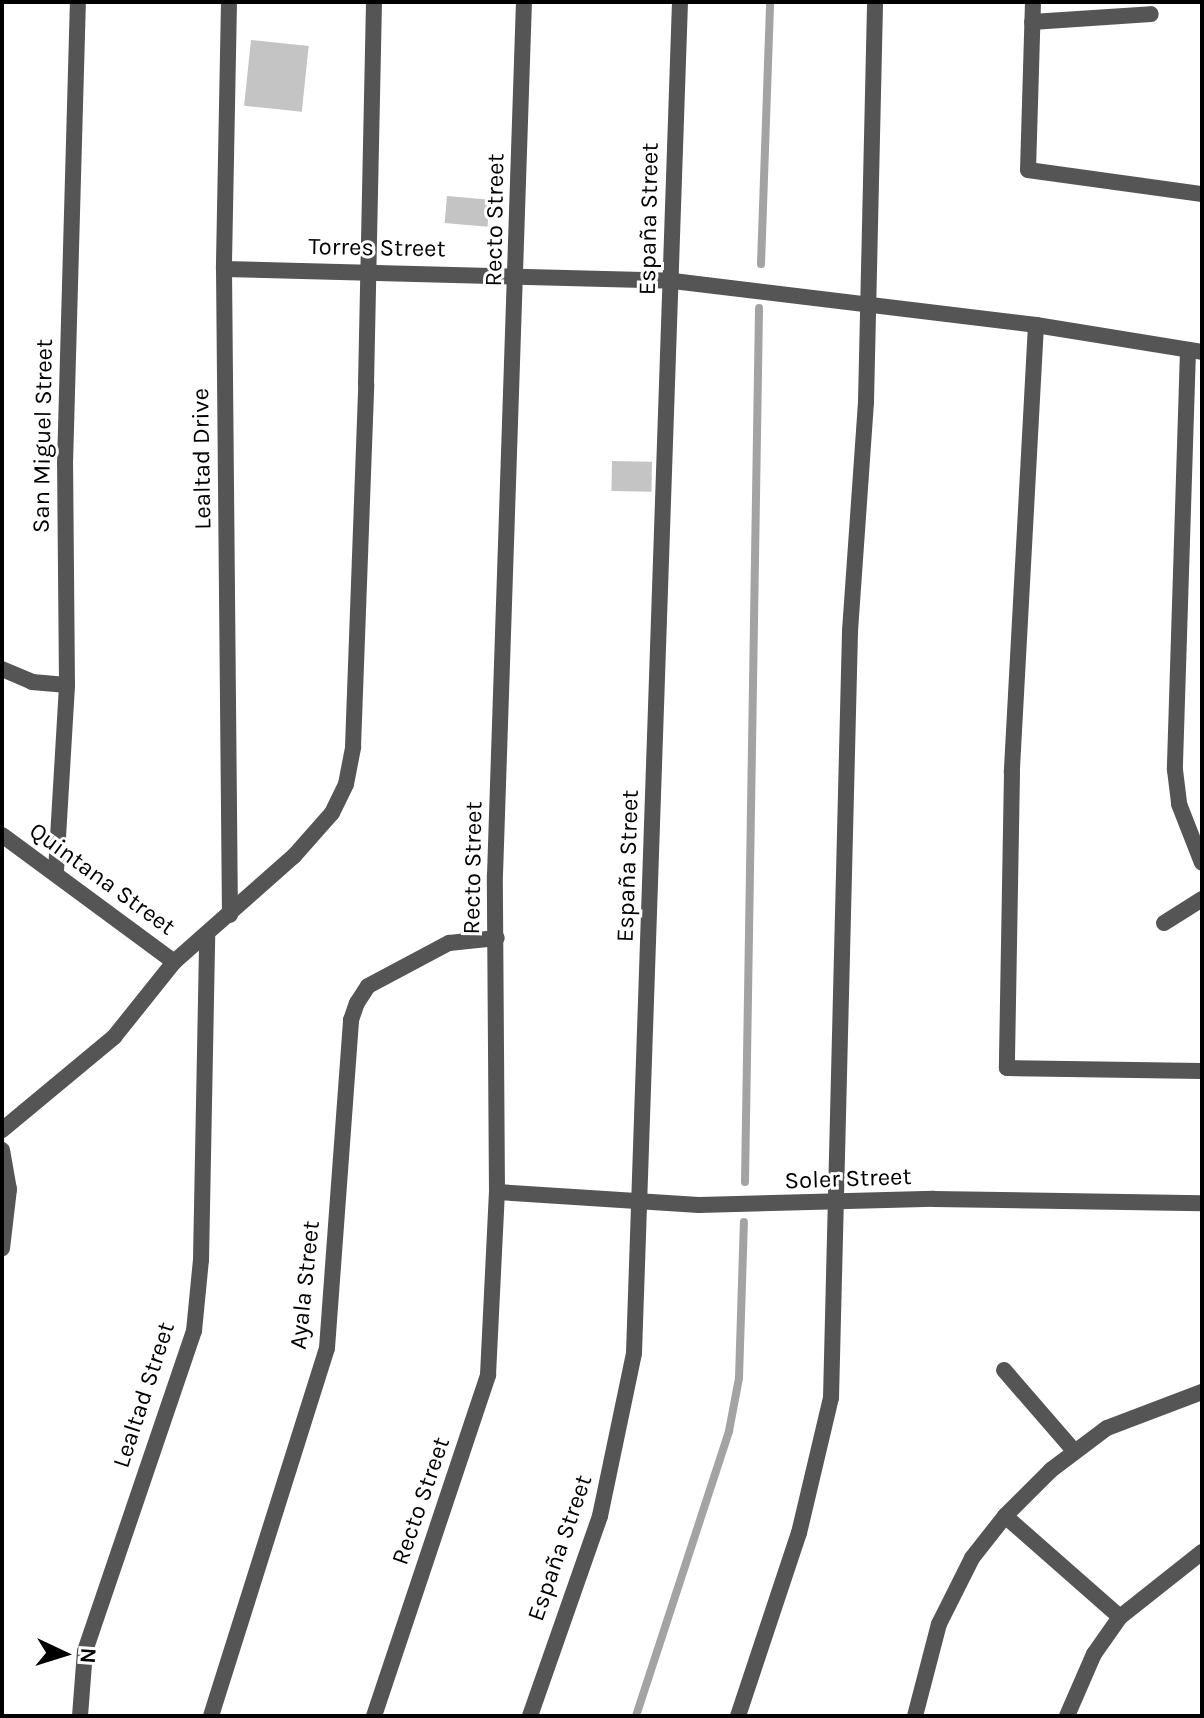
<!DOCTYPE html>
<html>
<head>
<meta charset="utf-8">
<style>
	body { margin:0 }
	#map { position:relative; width:1204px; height:1718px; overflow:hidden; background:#fff; font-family:Karla,sans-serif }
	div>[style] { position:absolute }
	.stream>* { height:8px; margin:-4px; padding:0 4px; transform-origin:4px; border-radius:4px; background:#a3a3a3 }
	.building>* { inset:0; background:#c4c4c4; transform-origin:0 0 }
	.street>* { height:16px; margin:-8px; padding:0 8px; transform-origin:8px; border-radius:8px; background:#555 }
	span { translate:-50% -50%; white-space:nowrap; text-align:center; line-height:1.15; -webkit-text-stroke:6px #fff; paint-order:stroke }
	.street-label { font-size:24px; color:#000 }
	.frame { position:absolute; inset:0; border:4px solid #000; pointer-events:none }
	.north { position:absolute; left:24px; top:1614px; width:80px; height:80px; -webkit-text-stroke:6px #fff; paint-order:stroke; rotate:94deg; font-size:22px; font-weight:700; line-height:32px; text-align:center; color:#000 }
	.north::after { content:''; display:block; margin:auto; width:28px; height:36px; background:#000; clip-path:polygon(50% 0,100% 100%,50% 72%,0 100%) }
</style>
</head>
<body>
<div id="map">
	<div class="stream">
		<div style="left:761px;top:264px;width:262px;rotate:-88deg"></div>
		<div style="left:745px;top:1182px;width:874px;rotate:-89.08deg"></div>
		<div style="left:636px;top:1716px;width:300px;rotate:-71.9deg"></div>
		<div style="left:729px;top:1431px;width:54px;rotate:-79.3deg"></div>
		<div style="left:739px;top:1378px;width:156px;rotate:-88.2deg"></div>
	</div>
	<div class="building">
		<div style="left:251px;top:40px;width:58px;height:66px;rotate:6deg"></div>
		<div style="left:447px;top:196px;width:43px;height:27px;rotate:5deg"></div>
		<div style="left:612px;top:461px;width:40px;height:30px;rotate:1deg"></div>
	</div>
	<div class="street">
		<div style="left:229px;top:2px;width:267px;rotate:91.1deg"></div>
		<div style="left:224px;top:269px;width:646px;rotate:89.47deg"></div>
		<div style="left:1033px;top:2px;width:168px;rotate:91.7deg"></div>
		<div style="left:1028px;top:170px;width:176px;rotate:7.9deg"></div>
		<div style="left:1032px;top:22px;width:119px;rotate:-3.8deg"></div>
		<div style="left:224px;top:269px;width:449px;rotate:1.5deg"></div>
		<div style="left:673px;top:281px;width:366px;rotate:6.9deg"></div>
		<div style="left:1036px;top:325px;width:168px;rotate:9.2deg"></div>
		<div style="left:1036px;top:325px;width:448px;rotate:93.1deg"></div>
		<div style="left:1012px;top:772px;width:296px;rotate:91deg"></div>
		<div style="left:1007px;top:1068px;width:195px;rotate:0.9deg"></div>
		<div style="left:1188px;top:350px;width:420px;rotate:91.8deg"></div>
		<div style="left:1175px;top:770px;width:34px;rotate:83deg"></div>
		<div style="left:1179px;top:804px;width:63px;rotate:68.7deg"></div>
		<div style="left:2px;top:669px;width:33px;rotate:23deg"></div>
		<div style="left:32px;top:682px;width:35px;rotate:5deg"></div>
		<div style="left:2px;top:835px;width:214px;rotate:36.4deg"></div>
		<div style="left:56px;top:871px;width:186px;rotate:-86.6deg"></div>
		<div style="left:67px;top:685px;width:221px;rotate:-90.5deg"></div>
		<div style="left:65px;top:464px;width:462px;rotate:-88.4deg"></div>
		<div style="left:1164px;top:923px;width:45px;rotate:-32.3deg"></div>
		<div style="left:2px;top:1130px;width:146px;rotate:-39.7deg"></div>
		<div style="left:114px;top:1037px;width:96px;rotate:-51.3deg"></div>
		<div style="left:174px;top:962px;width:160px;rotate:-41.5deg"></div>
		<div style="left:294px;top:856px;width:57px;rotate:-48.5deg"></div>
		<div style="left:332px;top:813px;width:32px;rotate:-64deg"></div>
		<div style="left:346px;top:784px;width:38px;rotate:-79deg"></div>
		<div style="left:353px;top:747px;width:363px;rotate:-87.9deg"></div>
		<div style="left:366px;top:384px;width:382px;rotate:-88.8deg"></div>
		<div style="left:2px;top:1150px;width:40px;rotate:80deg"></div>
		<div style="left:9px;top:1189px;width:60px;rotate:96.7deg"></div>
		<div style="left:497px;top:1192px;width:202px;rotate:3.7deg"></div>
		<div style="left:699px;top:1205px;width:235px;rotate:-1.5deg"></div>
		<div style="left:934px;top:1199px;width:268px;rotate:0.9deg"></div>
		<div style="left:1004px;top:1370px;width:108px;rotate:49.1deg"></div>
		<div style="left:1005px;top:1516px;width:153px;rotate:41.3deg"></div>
		<div style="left:80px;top:1716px;width:65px;rotate:-85.6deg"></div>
		<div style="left:85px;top:1651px;width:338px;rotate:-71.2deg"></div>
		<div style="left:194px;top:1331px;width:71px;rotate:-84.4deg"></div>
		<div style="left:201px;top:1260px;width:323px;rotate:-88.9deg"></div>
		<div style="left:211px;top:1716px;width:386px;rotate:-72.5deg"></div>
		<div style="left:327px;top:1348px;width:329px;rotate:-85.8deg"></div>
		<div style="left:351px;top:1020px;width:18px;rotate:-71deg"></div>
		<div style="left:357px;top:1003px;width:20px;rotate:-57deg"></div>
		<div style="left:368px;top:986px;width:92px;rotate:-28deg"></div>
		<div style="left:449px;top:943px;width:48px;rotate:-5.9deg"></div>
		<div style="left:374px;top:1716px;width:360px;rotate:-71.5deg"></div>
		<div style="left:488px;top:1375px;width:183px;rotate:-87.2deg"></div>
		<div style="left:497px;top:1192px;width:317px;rotate:-90.4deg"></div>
		<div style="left:495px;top:875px;width:873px;rotate:-88.1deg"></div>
		<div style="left:530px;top:1716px;width:212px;rotate:-70.7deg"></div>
		<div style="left:600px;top:1516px;width:167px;rotate:-78.2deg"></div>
		<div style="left:634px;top:1353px;width:1352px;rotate:-88.05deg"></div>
		<div style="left:738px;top:1716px;width:193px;rotate:-71.6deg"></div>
		<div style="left:799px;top:1533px;width:139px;rotate:-76.7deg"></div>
		<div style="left:831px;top:1398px;width:767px;rotate:-88.58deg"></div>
		<div style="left:850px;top:631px;width:230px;rotate:-86deg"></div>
		<div style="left:866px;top:402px;width:400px;rotate:-88.7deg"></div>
		<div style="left:915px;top:1716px;width:95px;rotate:-75.4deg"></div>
		<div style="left:939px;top:1624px;width:74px;rotate:-63.4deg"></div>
		<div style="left:972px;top:1558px;width:53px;rotate:-51.8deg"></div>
		<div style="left:1005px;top:1516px;width:65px;rotate:-45deg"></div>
		<div style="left:1051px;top:1470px;width:70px;rotate:-36.9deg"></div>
		<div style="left:1107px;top:1428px;width:102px;rotate:-20.8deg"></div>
		<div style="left:1067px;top:1716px;width:68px;rotate:-66.5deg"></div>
		<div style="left:1094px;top:1654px;width:45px;rotate:-54.9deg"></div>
		<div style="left:1120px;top:1617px;width:105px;rotate:-38.4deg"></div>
	</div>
	<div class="street-label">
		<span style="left:649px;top:219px;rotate:-89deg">España Street</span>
		<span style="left:495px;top:220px;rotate:-89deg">Recto Street</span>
		<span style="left:377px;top:248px;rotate:1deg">Torres Street</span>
		<span style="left:43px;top:436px;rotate:-89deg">San Miguel Street</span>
		<span style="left:202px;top:459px;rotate:-91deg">Lealtad Drive</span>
		<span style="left:628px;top:866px;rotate:-88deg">España Street</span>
		<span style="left:473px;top:868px;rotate:-89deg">Recto Street</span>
		<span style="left:102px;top:879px;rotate:36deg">Quintana Street</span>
		<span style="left:848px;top:1179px;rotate:-2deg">Soler Street</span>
		<span style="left:305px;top:1285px;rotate:-84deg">Ayala Street</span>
		<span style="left:144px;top:1395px;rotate:-72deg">Lealtad Street</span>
		<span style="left:421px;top:1501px;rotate:-71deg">Recto Street</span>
		<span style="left:560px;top:1548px;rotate:-71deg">España Street</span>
	</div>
	<div class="frame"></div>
	<div class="north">N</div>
</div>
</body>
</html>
